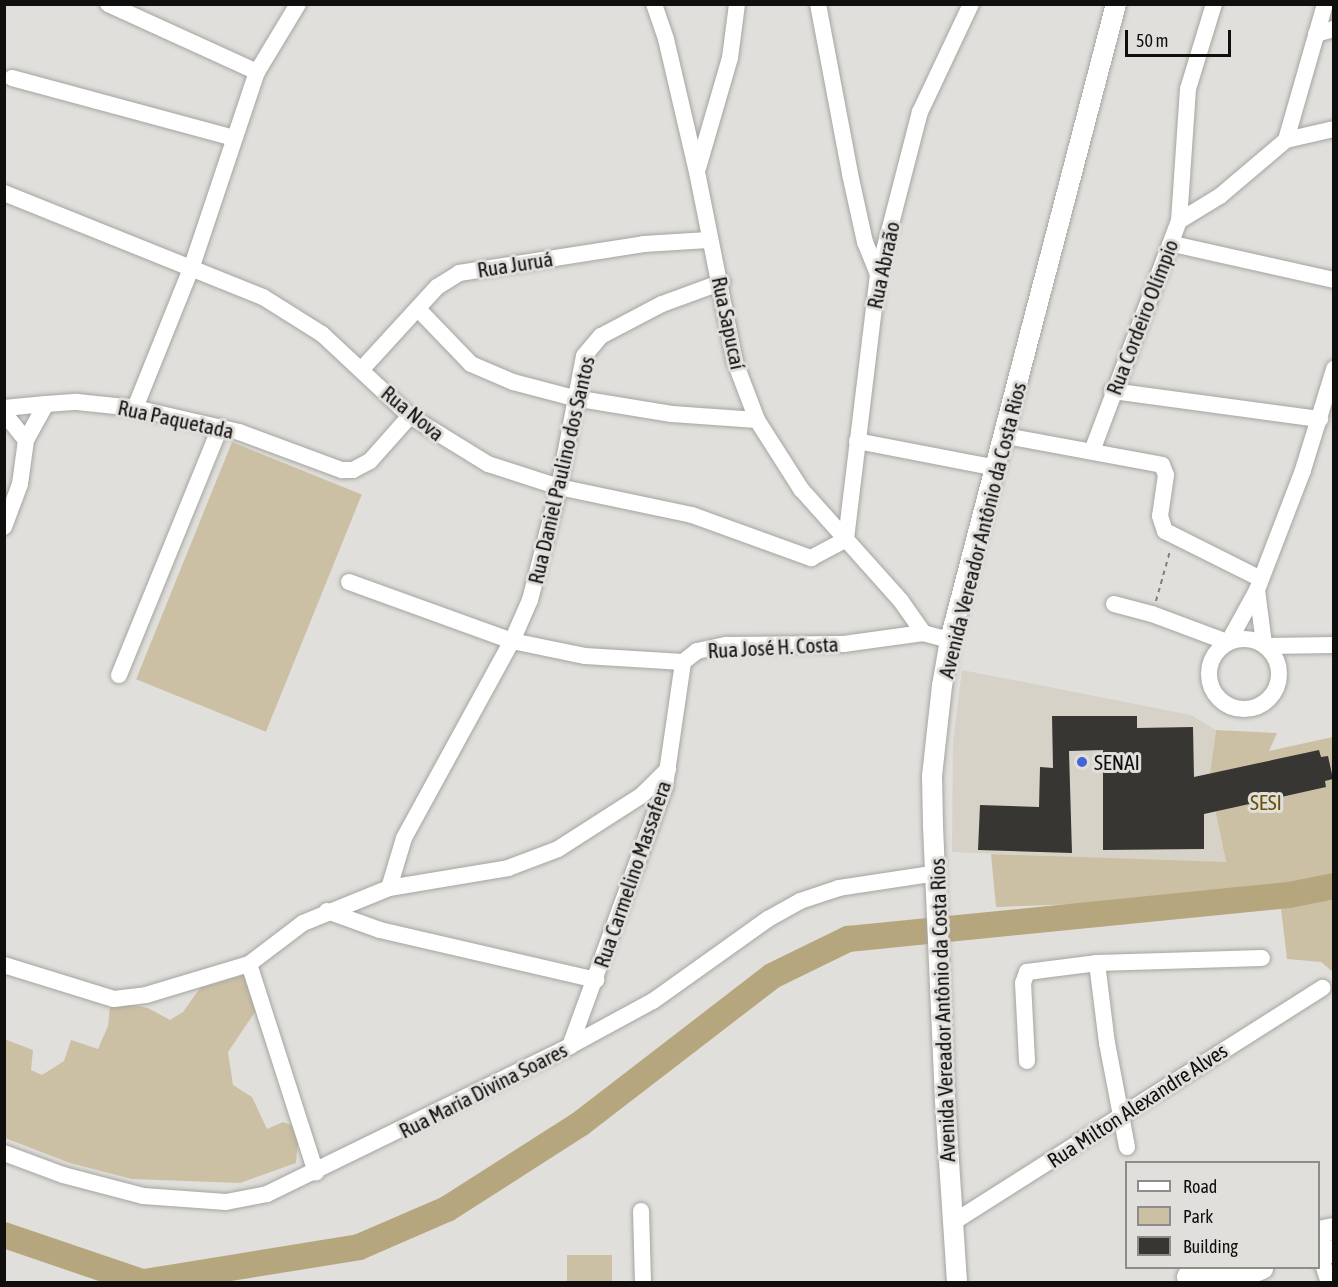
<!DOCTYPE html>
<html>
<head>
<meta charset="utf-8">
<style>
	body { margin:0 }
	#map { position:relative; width:1338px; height:1287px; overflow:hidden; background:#e1dfdb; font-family:"Asap Condensed",sans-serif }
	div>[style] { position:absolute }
	.built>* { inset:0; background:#d6d2c7 }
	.green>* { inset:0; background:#cbc0a3; transform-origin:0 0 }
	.river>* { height:26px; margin:-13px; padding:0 13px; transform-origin:13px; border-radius:13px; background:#b6a67d }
	.building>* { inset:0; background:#373633 }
	.path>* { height:2px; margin-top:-1px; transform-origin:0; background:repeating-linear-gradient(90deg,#7f7e7b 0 4.5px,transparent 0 9px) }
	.roads { filter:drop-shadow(0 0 2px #a5a4a0) drop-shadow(0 0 2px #a5a4a0) }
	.minor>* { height:16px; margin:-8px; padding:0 8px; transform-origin:8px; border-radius:8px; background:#fff }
	.minor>.ring { margin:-8px; padding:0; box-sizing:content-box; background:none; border:16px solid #fff; border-radius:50% }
	.major>* { height:20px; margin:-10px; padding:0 10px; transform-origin:10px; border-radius:10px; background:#fff }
	.highway>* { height:22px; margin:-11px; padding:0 11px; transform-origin:11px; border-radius:11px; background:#fff }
	.dots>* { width:16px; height:16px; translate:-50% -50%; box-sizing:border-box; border:3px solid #e1dfdb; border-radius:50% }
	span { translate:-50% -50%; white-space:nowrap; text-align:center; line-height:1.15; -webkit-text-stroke:6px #e1dfdb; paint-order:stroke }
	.street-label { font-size:21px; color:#100f0e }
	.poi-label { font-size:21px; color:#100f0e }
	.left { translate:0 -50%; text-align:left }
	.park-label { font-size:21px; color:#6a5308 }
	.frame { position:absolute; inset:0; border:6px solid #100f0e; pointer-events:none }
	.legend { position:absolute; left:1125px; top:1161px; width:195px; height:108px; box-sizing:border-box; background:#e1dfdb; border:2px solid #8d8c89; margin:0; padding:8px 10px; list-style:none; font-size:18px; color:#100f0e }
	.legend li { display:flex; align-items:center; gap:12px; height:30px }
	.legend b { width:30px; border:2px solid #8d8c89 }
	.scale { position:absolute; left:1125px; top:30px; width:106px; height:27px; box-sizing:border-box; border:3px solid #100f0e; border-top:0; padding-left:8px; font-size:18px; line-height:21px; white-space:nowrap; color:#100f0e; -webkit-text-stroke:4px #e1dfdb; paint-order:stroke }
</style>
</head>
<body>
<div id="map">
	<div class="built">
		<div style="clip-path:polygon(962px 670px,1191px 715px,1216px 730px,1209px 781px,1226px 863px,952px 852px,953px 743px)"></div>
	</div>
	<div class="green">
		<div style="left:232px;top:442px;width:140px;height:256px;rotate:22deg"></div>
		<div style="clip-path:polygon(1216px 730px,1277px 733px,1269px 751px,1333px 737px,1333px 877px,1157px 901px,996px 907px,991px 854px,1226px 862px,1209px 781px)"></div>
		<div style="clip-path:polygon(1333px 897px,1333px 972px,1321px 962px,1287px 959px,1281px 909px)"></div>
		<div style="clip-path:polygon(251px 973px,259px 1006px,228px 1052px,233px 1085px,252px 1097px,267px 1129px,283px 1122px,293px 1126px,298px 1141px,296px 1163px,240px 1183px,132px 1179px,70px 1163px,5px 1138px,4px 1039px,33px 1050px,31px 1070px,42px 1075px,64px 1061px,71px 1040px,98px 1049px,108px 1026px,110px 1007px,125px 1004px,148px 1008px,170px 1020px,183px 1012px,200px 988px)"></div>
		<div style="left:567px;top:1255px;width:45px;height:27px"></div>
	</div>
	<div class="river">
		<div style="left:4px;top:1235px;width:146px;rotate:18.8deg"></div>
		<div style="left:144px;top:1282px;width:218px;rotate:-9.2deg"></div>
		<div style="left:359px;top:1247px;width:96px;rotate:-23.4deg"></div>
		<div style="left:447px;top:1209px;width:158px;rotate:-32.6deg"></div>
		<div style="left:580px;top:1124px;width:242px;rotate:-37.6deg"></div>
		<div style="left:772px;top:976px;width:85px;rotate:-26deg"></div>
		<div style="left:848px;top:939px;width:443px;rotate:-5.7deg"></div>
		<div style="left:1289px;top:895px;width:46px;rotate:-11.3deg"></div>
	</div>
	<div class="building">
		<div style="clip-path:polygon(1052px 716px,1137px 716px,1137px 728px,1193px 727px,1194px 777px,1319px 750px,1321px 757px,1328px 756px,1333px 779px,1325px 781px,1326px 787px,1204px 814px,1204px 849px,1103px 850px,1103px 750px,1069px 751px,1072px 853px,978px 850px,980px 805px,1039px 807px,1040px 767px,1053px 768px)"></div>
	</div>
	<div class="path">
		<div style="left:1156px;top:601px;width:52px;rotate:-74.4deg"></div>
	</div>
	<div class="roads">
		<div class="minor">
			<div style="left:108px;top:4px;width:164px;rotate:24.5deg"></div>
			<div style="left:654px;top:4px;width:37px;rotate:71deg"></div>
			<div style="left:666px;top:39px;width:137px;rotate:76.9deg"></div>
			<div style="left:697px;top:172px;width:194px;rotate:78.7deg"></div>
			<div style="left:735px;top:362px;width:62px;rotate:69.2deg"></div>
			<div style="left:757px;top:420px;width:82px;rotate:57.5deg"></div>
			<div style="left:801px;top:489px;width:150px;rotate:48.2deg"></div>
			<div style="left:901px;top:601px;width:39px;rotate:55deg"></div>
			<div style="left:923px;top:633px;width:28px;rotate:15deg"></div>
			<div style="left:818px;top:4px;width:173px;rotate:79.3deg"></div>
			<div style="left:850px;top:174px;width:70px;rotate:77.6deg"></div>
			<div style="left:865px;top:242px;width:35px;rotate:68deg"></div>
			<div style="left:1316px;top:34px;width:19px;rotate:-16deg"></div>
			<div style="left:12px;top:78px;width:230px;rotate:15.1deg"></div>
			<div style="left:1286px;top:140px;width:141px;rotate:-74deg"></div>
			<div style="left:698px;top:168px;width:115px;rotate:-73.8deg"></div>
			<div style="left:730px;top:58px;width:54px;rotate:-82.6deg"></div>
			<div style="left:4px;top:193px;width:279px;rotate:21.9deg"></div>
			<div style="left:263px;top:297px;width:70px;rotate:32.1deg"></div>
			<div style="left:322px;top:334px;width:120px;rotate:43deg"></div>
			<div style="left:410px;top:416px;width:92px;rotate:31.6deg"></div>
			<div style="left:488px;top:464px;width:75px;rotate:17.9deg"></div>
			<div style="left:559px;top:487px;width:136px;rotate:11.9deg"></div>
			<div style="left:692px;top:515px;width:127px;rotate:19.9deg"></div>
			<div style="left:811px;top:558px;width:40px;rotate:-28deg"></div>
			<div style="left:846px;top:539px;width:267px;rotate:-83.1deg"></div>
			<div style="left:878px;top:274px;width:167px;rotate:-75.5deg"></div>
			<div style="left:920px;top:112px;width:119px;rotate:-64.7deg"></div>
			<div style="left:1179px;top:221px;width:48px;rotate:-31.4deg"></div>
			<div style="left:1220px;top:196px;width:87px;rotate:-40.3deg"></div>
			<div style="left:1286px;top:140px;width:49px;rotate:-12.9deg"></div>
			<div style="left:1173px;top:244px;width:165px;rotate:12.6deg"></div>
			<div style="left:419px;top:310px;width:75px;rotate:46.1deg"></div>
			<div style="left:471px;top:364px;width:46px;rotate:23.2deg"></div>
			<div style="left:513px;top:382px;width:63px;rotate:14.7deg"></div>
			<div style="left:574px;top:398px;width:99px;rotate:9.3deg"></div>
			<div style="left:672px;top:414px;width:85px;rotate:4deg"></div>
			<div style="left:361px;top:370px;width:113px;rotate:-47.5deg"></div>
			<div style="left:437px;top:287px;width:26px;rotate:-32deg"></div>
			<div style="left:459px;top:273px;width:187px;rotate:-8.9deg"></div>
			<div style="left:644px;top:244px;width:64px;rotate:-3.6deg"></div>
			<div style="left:1112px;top:391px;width:210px;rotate:7.7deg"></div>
			<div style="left:4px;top:408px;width:42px;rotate:-5.4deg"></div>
			<div style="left:135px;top:408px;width:153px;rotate:-68.1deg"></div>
			<div style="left:192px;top:266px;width:205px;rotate:-71.5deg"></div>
			<div style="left:257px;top:72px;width:79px;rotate:-58.9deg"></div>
			<div style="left:4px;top:413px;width:35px;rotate:51deg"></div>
			<div style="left:1006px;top:436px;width:159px;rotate:10.5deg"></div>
			<div style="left:1162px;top:465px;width:11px;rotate:68deg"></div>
			<div style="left:1166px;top:475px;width:41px;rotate:98.3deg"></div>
			<div style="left:1160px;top:516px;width:16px;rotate:72deg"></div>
			<div style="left:1165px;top:531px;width:107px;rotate:26.6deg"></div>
			<div style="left:857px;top:441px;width:143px;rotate:10.9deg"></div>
			<div style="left:1092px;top:451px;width:246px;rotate:-69.3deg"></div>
			<div style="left:1179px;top:221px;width:132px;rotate:-86.1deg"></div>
			<div style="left:1188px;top:89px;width:89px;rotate:-73deg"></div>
			<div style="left:4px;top:527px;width:46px;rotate:-69.6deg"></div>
			<div style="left:20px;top:484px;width:44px;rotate:-82.2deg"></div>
			<div style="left:26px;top:440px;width:41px;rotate:-60.9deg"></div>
			<div style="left:46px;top:404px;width:31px;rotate:-4deg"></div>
			<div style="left:77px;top:402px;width:58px;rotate:5.9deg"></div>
			<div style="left:135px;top:408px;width:107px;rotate:13deg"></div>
			<div style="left:239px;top:432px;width:110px;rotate:20.3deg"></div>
			<div style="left:342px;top:470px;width:11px"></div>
			<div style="left:353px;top:470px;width:19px;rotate:-28deg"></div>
			<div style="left:370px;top:461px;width:60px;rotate:-48.4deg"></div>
			<div style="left:349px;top:582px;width:173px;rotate:19.9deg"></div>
			<div style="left:512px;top:641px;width:75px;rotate:11.6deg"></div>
			<div style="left:585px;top:656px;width:98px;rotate:3.5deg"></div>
			<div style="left:683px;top:662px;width:18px;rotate:-38deg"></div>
			<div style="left:697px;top:651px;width:30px;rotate:-12deg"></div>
			<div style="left:726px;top:645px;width:118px;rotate:-0.5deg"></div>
			<div style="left:844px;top:644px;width:80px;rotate:-7.9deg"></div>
			<div style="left:1257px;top:590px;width:54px;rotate:82.6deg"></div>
			<div style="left:1114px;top:604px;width:39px;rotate:15deg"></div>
			<div style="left:1152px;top:614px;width:80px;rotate:20.5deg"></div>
			<div class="ring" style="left:1209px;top:639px;width:54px;height:54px"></div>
			<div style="left:1229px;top:641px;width:58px;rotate:-61.2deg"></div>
			<div style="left:1257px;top:590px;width:129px;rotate:-69deg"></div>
			<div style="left:1303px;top:470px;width:106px;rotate:-72.9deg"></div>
			<div style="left:1267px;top:646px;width:67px;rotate:-0.9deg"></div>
			<div style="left:119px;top:675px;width:268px;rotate:-67.8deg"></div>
			<div style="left:389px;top:888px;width:52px;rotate:-73.3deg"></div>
			<div style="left:404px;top:838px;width:225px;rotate:-61.3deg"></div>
			<div style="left:512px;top:641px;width:45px;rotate:-66.3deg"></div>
			<div style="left:530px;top:600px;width:117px;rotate:-75.6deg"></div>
			<div style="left:559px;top:487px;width:133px;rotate:-79.2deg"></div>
			<div style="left:584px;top:356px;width:26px;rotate:-50deg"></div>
			<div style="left:601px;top:336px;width:69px;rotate:-27.7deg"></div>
			<div style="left:662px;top:304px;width:64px;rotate:-20.1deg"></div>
			<div style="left:327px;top:911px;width:56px;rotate:19.7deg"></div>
			<div style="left:380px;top:930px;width:222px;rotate:13deg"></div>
			<div style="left:1097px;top:963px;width:81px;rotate:82.9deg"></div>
			<div style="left:1107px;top:1043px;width:106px;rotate:79.1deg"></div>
			<div style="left:249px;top:964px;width:219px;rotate:72.2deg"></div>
			<div style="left:4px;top:965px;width:115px;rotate:17.2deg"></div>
			<div style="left:114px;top:999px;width:32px;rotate:-7deg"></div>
			<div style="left:146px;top:995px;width:108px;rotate:-16.8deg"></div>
			<div style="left:249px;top:964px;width:68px;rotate:-37.2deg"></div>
			<div style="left:303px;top:923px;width:93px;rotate:-22.1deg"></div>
			<div style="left:389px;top:888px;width:121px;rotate:-9.5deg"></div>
			<div style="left:508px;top:868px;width:53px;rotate:-20.8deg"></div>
			<div style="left:558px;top:849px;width:100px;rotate:-32.7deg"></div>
			<div style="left:642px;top:795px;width:37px;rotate:-45deg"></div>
			<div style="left:570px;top:1046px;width:277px;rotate:-69.9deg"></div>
			<div style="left:665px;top:786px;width:125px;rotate:-81.7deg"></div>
			<div style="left:1027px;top:1061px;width:78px;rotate:-92.9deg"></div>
			<div style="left:1023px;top:983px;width:12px;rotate:-70deg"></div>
			<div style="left:1027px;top:972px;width:71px;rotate:-7.3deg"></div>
			<div style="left:1097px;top:963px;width:165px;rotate:-1.7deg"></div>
			<div style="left:4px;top:1153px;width:63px;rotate:20.4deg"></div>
			<div style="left:63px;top:1175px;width:83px;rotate:14.7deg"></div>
			<div style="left:143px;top:1196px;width:83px;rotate:4.1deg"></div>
			<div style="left:226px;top:1202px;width:42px;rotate:-11deg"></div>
			<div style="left:267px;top:1194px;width:337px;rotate:-26deg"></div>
			<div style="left:570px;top:1046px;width:94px;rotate:-28.5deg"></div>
			<div style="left:653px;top:1001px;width:141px;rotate:-35.5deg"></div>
			<div style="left:768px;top:919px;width:37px;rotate:-29deg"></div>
			<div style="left:800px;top:901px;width:41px;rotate:-18.4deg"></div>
			<div style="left:839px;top:888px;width:99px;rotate:-8.7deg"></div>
			<div style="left:641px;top:1211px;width:71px;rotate:88.4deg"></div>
			<div style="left:952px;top:1223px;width:439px;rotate:-32.4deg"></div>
			<div style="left:1319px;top:1252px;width:32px;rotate:72deg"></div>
		</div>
		<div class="major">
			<div style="left:957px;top:1282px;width:181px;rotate:-93.8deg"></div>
			<div style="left:945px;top:1101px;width:277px;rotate:-92.5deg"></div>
			<div style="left:933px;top:824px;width:48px;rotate:-91.2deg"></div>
			<div style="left:932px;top:776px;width:91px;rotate:-83.7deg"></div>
			<div style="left:942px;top:686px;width:47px;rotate:-80.1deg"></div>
			<div style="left:950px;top:640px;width:657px;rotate:-75.37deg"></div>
		</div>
		<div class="highway">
			<div style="left:1318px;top:1232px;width:16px;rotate:-11deg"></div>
			<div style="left:1318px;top:1252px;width:16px"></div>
			<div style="left:1188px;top:1277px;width:34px;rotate:-15deg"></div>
			<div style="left:1221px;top:1268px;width:8px;rotate:45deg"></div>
			<div style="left:1227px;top:1274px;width:10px;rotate:127deg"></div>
			<div style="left:1228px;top:1282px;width:37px;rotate:-22deg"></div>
		</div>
	</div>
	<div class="dots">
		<div style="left:1082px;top:762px;background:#4365d8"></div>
	</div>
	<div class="street-label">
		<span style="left:515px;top:264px;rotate:-9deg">Rua Juruá</span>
		<span style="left:883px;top:265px;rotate:-78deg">Rua Abraão</span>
		<span style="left:1142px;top:317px;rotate:-69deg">Rua Cordeiro Olímpio</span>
		<span style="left:729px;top:323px;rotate:78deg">Rua Sapucaí</span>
		<span style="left:413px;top:413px;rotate:39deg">Rua Nova</span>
		<span style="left:176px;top:419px;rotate:12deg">Rua Paquetada</span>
		<span style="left:561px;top:470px;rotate:-77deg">Rua Daniel Paulino dos Santos</span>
		<span style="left:982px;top:530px;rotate:-76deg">Avenida Vereador Antônio da Costa Rios</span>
		<span style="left:773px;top:647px;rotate:-3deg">Rua José H. Costa</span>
		<span style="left:632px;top:874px;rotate:-71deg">Rua Carmelino Massafera</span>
		<span style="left:942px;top:1010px;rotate:-92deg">Avenida Vereador Antônio da Costa Rios</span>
		<span style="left:483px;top:1090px;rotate:-27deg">Rua Maria Divina Soares</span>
		<span style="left:1137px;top:1105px;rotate:-33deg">Rua Milton Alexandre Alves</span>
	</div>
	<div class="poi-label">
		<span class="left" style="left:1094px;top:762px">SENAI</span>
	</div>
	<div class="park-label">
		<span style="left:1266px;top:802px">SESI</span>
	</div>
	<div class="frame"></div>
	<ul class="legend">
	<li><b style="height:8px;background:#fff"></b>Road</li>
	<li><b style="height:16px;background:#cbc0a3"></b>Park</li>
	<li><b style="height:16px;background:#373633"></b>Building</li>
	</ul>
	<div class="scale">50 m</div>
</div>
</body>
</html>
